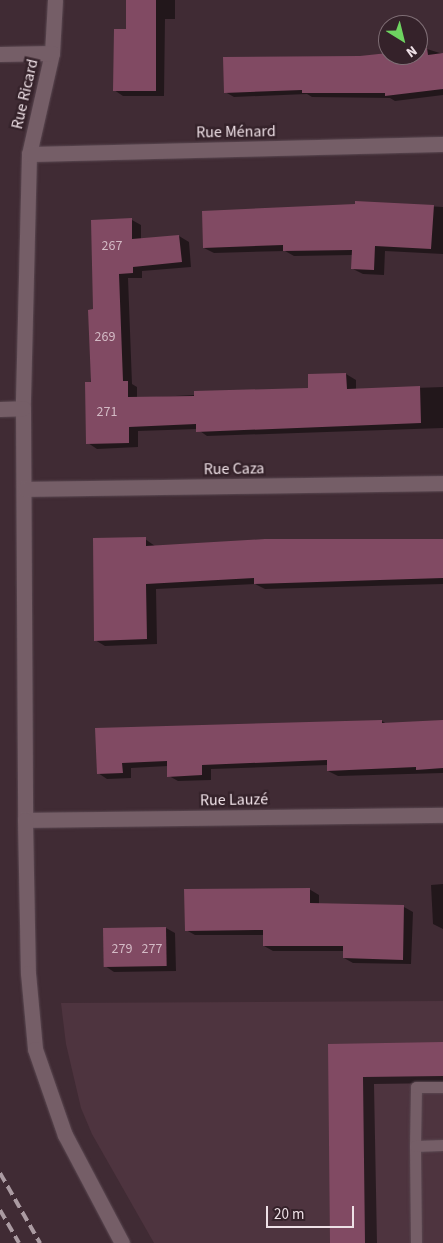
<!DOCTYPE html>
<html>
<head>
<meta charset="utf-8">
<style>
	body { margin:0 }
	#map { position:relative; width:443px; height:1243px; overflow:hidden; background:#402b34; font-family:"Source Sans 3",sans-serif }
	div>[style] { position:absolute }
	.built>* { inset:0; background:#4e343f }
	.shadow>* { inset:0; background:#0007 }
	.building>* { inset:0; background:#814a63; transform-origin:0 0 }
	.roads { filter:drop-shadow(0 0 1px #5a4851) drop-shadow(0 0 1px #5a4851) }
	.service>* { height:11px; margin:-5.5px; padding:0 5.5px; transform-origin:5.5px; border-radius:5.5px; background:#755e67 }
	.minor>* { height:15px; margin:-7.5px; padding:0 7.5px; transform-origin:7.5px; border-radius:7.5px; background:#755e67 }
	.tertiary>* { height:15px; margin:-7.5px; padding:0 7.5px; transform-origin:7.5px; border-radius:7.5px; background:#755e67 }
	.rail>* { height:4px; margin-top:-2px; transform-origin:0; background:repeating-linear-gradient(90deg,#ab9ba2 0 10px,transparent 0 15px) }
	span { translate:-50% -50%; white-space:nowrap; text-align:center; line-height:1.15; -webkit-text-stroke:5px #35222a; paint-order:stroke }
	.number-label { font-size:14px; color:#d3bac5 }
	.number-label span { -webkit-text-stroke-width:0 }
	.street-label { font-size:16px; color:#eee0e6 }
	.north { position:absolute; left:378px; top:15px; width:50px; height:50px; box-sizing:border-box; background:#35222a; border:1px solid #7f6e75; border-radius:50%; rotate:144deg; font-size:14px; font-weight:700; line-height:20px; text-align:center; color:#eee0e6 }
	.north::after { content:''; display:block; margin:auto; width:18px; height:22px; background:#6ed360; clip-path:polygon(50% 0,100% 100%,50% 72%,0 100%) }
	.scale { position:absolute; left:266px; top:1206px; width:88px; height:22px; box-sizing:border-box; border:2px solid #eee0e6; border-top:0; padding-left:6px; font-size:15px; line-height:18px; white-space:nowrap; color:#eee0e6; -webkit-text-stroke:4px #35222a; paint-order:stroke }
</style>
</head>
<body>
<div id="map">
	<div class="built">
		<div style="clip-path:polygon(443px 1001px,443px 1243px,154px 1243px,92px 1134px,81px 1108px,66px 1044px,61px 1003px)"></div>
	</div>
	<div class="shadow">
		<div style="clip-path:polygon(127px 0,175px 0,175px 19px,165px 19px,164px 96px,123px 96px,114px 90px,127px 30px)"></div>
		<div style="clip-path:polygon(427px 49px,443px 54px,443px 95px,395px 101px,390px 98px,312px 97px,307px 94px,234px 97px,225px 92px,418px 55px,418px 50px)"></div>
		<div style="clip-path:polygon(357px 202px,443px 207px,443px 254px,385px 251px,384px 275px,363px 274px,353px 269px,353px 255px,294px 256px,285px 251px,214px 253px,204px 248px,356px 205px)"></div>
		<div style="clip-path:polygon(132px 220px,141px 225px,141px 239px,179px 236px,189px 242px,191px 267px,142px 271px,142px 278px,128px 278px,132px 384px,137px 387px,137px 398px,309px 389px,309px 375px,346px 374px,356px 380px,356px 390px,443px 387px,443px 428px,207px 436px,197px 429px,138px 431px,138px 447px,97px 449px,88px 443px,94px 311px)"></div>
		<div style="clip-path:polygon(145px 539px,155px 546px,443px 541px,443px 584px,265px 589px,255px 584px,156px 589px,157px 644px,105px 646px,95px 640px)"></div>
		<div style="clip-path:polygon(382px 721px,387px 724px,443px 722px,443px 773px,338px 776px,328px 771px,328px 765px,211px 769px,211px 780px,178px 781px,169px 776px,168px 766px,131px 768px,131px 778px,107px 779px,98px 773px,96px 729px)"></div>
		<div style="clip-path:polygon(443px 884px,443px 929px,433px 924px,431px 885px)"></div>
		<div style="clip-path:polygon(309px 889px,319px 895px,319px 904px,404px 907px,413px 912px,411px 964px,353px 963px,344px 958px,344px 951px,273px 951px,264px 946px,264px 935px,195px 935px,186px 930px)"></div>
		<div style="clip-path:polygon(166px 928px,175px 933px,176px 971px,114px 972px,105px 966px)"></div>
		<div style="clip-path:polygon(443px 1043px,443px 1083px,374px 1084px,377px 1243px,332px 1243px,330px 1045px)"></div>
	</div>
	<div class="building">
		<div style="clip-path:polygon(126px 0,156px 0,156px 91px,113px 91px,114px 29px,126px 29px)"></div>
		<div style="clip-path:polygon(427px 48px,428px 55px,443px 53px,443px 89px,385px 96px,385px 93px,302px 93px,302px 90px,224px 93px,223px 57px,360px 56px,388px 53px,418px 55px,418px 49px)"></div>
		<div style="clip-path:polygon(355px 201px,434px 205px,431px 249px,375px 246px,374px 270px,351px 269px,352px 250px,283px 251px,283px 245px,203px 248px,202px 211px,355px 204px)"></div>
		<div style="clip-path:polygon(132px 218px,132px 239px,179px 235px,182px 262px,133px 267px,133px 273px,119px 274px,123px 381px,128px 381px,128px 397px,194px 396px,194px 391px,308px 388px,308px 374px,346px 373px,347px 389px,420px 386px,421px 423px,196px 432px,196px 424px,129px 427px,129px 443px,86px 444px,85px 382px,91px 382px,88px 310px,93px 309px,91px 220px)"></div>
		<div style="clip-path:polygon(146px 537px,146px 546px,265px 539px,443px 539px,443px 578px,254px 584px,254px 578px,146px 584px,147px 639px,94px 641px,93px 538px)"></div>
		<div style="clip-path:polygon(382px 720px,382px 723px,443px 720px,443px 768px,416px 770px,416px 767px,327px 771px,327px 760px,202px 765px,202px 775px,167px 777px,167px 761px,122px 763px,123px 773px,97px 774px,95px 728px)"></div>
		<div style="clip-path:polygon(310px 888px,310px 903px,404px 905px,403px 960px,343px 958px,343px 946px,263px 946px,263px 930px,185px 931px,184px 889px)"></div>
		<div style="left:166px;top:927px;width:39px;height:63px;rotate:89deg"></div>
		<div style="clip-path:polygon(443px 1042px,443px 1076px,363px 1077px,365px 1243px,330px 1243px,328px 1044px)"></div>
	</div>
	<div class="roads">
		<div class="service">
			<div style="left:415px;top:1146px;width:59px;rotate:-89deg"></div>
			<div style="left:416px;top:1087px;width:27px"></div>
			<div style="left:416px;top:1243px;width:97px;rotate:-90.6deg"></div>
			<div style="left:415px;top:1146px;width:28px;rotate:-2deg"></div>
		</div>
		<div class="minor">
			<div style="left:55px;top:0;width:53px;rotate:93.2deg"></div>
			<div style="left:52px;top:53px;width:104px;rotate:102.8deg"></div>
			<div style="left:29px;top:154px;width:254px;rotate:91.4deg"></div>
			<div style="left:23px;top:408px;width:412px;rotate:89.7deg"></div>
			<div style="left:25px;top:820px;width:418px;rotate:-0.7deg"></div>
			<div style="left:0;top:54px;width:52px;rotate:-1.1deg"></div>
			<div style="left:29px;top:154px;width:414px;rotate:-1.4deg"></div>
			<div style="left:0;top:409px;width:23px;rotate:-2deg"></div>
			<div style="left:25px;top:489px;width:418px;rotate:-0.8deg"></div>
		</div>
		<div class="tertiary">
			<div style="left:25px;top:820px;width:153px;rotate:88.9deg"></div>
			<div style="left:28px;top:973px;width:76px;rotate:84.7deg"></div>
			<div style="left:35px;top:1049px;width:91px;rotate:70.8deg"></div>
			<div style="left:65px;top:1135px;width:122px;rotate:62.2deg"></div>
		</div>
	</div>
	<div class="rail">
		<div style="left:0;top:1173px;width:81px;rotate:60.3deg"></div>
		<div style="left:0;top:1210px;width:38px;rotate:60deg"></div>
	</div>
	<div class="number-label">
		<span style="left:112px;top:246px">267</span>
		<span style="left:105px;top:337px">269</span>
		<span style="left:107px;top:412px">271</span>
		<span style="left:122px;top:949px">279</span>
		<span style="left:152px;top:949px">277</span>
	</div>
	<div class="street-label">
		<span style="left:25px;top:94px;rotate:-77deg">Rue Ricard</span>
		<span style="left:236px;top:132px;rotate:-1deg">Rue Ménard</span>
		<span style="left:234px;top:469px;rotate:-1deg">Rue Caza</span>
		<span style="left:234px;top:800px;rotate:-1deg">Rue Lauzé</span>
	</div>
	<div class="north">N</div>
	<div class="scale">20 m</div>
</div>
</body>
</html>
